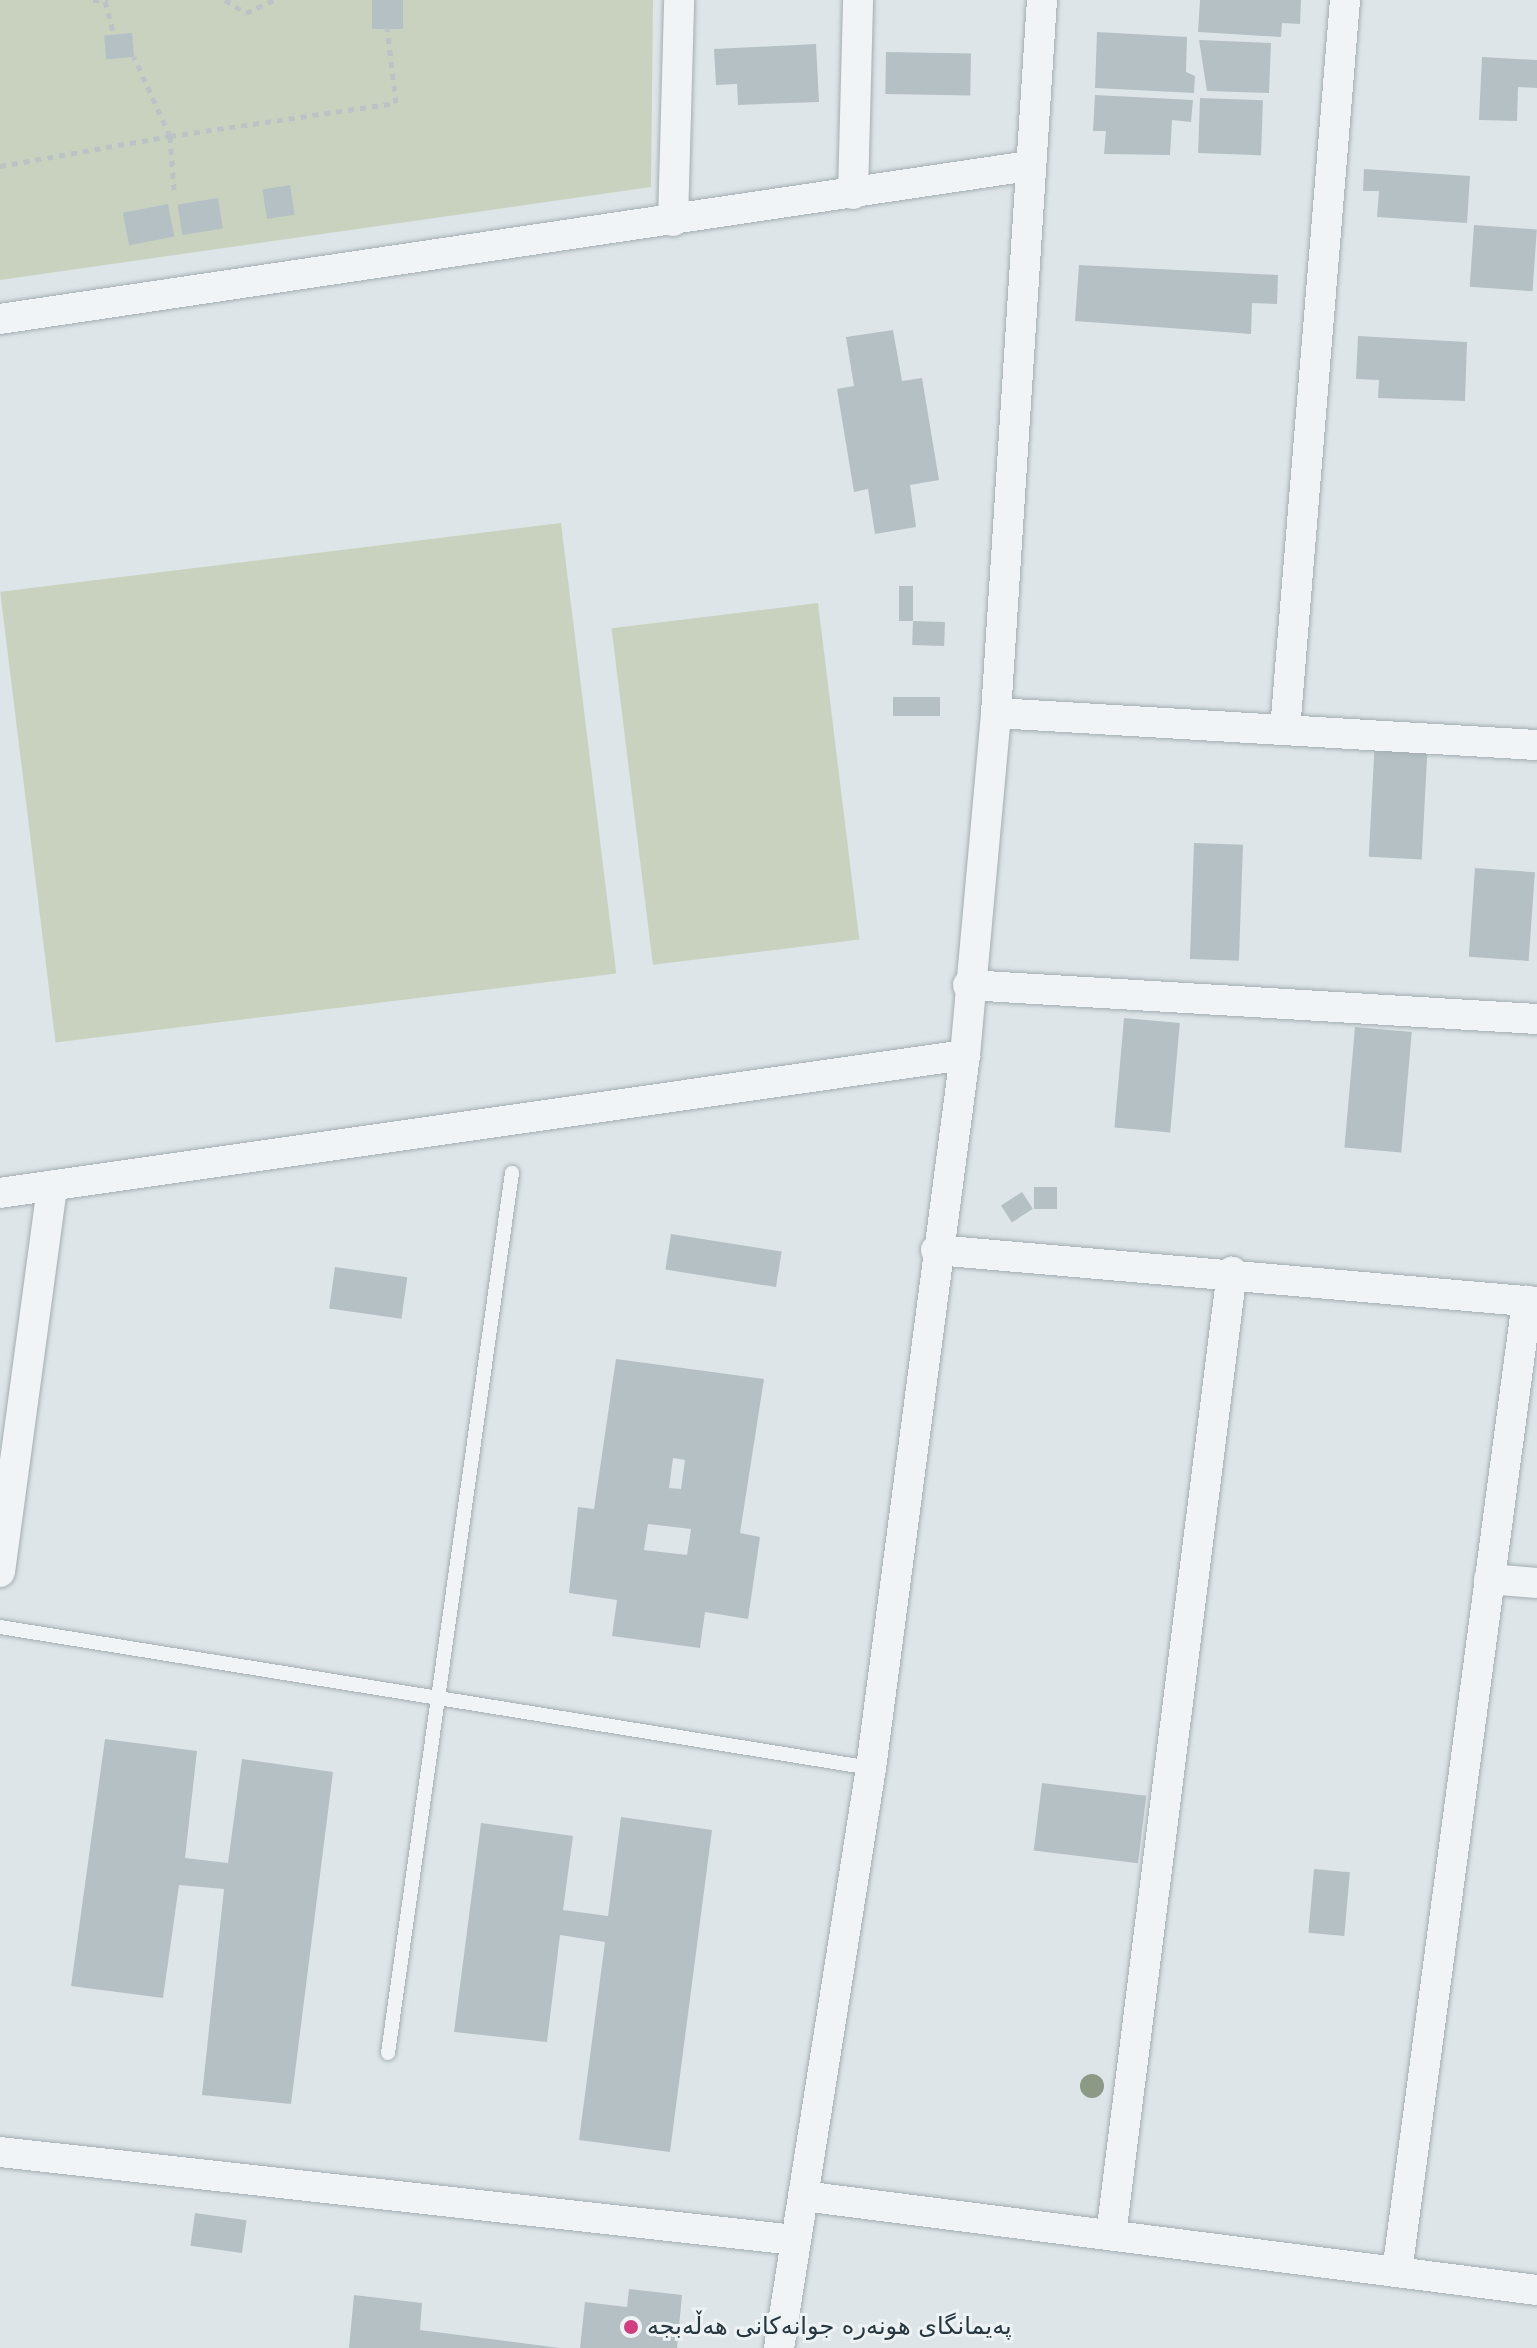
<!DOCTYPE html>
<html>
<head>
<meta charset="utf-8">
<style>
	body { margin:0 }
	#map { position:relative; width:1537px; height:2348px; overflow:hidden; background:#dee5e8; font-family:"DejaVu Sans",Cairo,sans-serif }
	div>[style] { position:absolute }
	.green>* { inset:0; background:#c9d2bf; transform-origin:0 0 }
	.building>* { inset:0; background:#b5c0c5; transform-origin:0 0 }
	.path>* { height:5px; margin-top:-2.5px; transform-origin:0; background:repeating-linear-gradient(90deg,#bcc3c6 0 6px,transparent 0 12px) }
	.roads { filter:drop-shadow(0 0 2px #a3adb2) drop-shadow(0 0 2px #a3adb2) }
	.service>* { height:14px; margin:-7px; padding:0 7px; transform-origin:7px; border-radius:7px; background:#f1f4f6 }
	.minor>* { height:30px; margin:-15px; padding:0 15px; transform-origin:15px; border-radius:15px; background:#f1f4f6 }
	.trees>* { width:24px; height:24px; margin:-12px; border-radius:50%; background:#8b9985 }
	.dots>* { width:22px; height:22px; translate:-50% -50%; box-sizing:border-box; border:4px solid #edf3f5; border-radius:50% }
	span { translate:-50% -50%; white-space:nowrap; text-align:center; line-height:1.15; -webkit-text-stroke:6px #edf3f5; paint-order:stroke }
	.poi-label { font-size:24px; color:#27373f }
	.left { translate:0 -50%; text-align:left }
</style>
</head>
<body>
<div id="map">
	<div class="green">
		<div style="clip-path:polygon(0 0,653px 0,651px 187px,0 280px)"></div>
		<div style="left:561px;top:523px;width:454px;height:565px;rotate:83deg"></div>
		<div style="left:818px;top:603px;width:339px;height:208px;rotate:83deg"></div>
	</div>
	<div class="building">
		<div style="left:372px;top:0;width:31px;height:29px"></div>
		<div style="clip-path:polygon(1200px 0,1301px 0,1300px 24px,1282px 23px,1281px 37px,1198px 32px)"></div>
		<div style="clip-path:polygon(1097px 32px,1187px 37px,1186px 72px,1195px 76px,1194px 93px,1095px 88px)"></div>
		<div style="left:132px;top:33px;width:24px;height:28px;rotate:85deg"></div>
		<div style="clip-path:polygon(1199px 40px,1271px 43px,1269px 93px,1207px 91px)"></div>
		<div style="clip-path:polygon(816px 44px,819px 102px,738px 105px,737px 84px,716px 85px,714px 49px)"></div>
		<div style="left:886px;top:52px;width:85px;height:42px;rotate:1deg"></div>
		<div style="clip-path:polygon(1482px 57px,1537px 60px,1537px 88px,1518px 87px,1517px 121px,1479px 120px)"></div>
		<div style="clip-path:polygon(1095px 95px,1193px 100px,1191px 122px,1172px 120px,1170px 155px,1104px 154px,1106px 131px,1093px 131px)"></div>
		<div style="left:1200px;top:98px;width:63px;height:55px;rotate:2deg"></div>
		<div style="clip-path:polygon(1364px 169px,1470px 176px,1467px 223px,1377px 217px,1379px 191px,1363px 191px)"></div>
		<div style="left:290px;top:185px;width:30px;height:28px;rotate:81deg"></div>
		<div style="left:218px;top:198px;width:31px;height:41px;rotate:81deg"></div>
		<div style="left:168px;top:204px;width:33px;height:46px;rotate:79deg"></div>
		<div style="left:1474px;top:225px;width:63px;height:62px;rotate:4deg"></div>
		<div style="clip-path:polygon(1079px 265px,1278px 275px,1277px 304px,1252px 303px,1251px 334px,1075px 321px)"></div>
		<div style="clip-path:polygon(893px 330px,902px 381px,922px 378px,939px 480px,910px 485px,916px 527px,875px 534px,868px 489px,854px 492px,837px 389px,854px 386px,846px 337px)"></div>
		<div style="clip-path:polygon(1358px 336px,1467px 342px,1465px 401px,1378px 398px,1379px 380px,1356px 379px)"></div>
		<div style="left:899px;top:586px;width:14px;height:35px"></div>
		<div style="left:913px;top:621px;width:32px;height:24px;rotate:2deg"></div>
		<div style="left:893px;top:697px;width:47px;height:19px"></div>
		<div style="left:1375px;top:738px;width:53px;height:119px;rotate:3deg"></div>
		<div style="left:1194px;top:843px;width:49px;height:116px;rotate:2deg"></div>
		<div style="left:1475px;top:868px;width:60px;height:89px;rotate:4deg"></div>
		<div style="left:1124px;top:1018px;width:56px;height:110px;rotate:5deg"></div>
		<div style="left:1355px;top:1027px;width:57px;height:121px;rotate:5deg"></div>
		<div style="left:1057px;top:1187px;width:22px;height:23px;rotate:90deg"></div>
		<div style="left:1022px;top:1192px;width:20px;height:25px;rotate:57deg"></div>
		<div style="left:671px;top:1234px;width:112px;height:36px;rotate:9deg"></div>
		<div style="left:335px;top:1267px;width:73px;height:42px;rotate:8deg"></div>
		<div style="clip-path:polygon(evenodd,616px 1359px,764px 1379px,740px 1533px,760px 1537px,748px 1619px,705px 1612px,700px 1648px,612px 1636px,617px 1600px,569px 1593px,578px 1507px,594px 1509px,616px 1359px,673px 1458px,685px 1460px,681px 1489px,669px 1488px,673px 1458px,616px 1359px,648px 1524px,691px 1529px,687px 1555px,644px 1550px,648px 1524px)"></div>
		<div style="clip-path:polygon(105px 1739px,197px 1751px,185px 1858px,228px 1863px,242px 1759px,333px 1772px,291px 2104px,202px 2095px,224px 1889px,179px 1885px,163px 1998px,71px 1986px)"></div>
		<div style="left:1042px;top:1783px;width:105px;height:68px;rotate:7deg"></div>
		<div style="clip-path:polygon(621px 1817px,712px 1830px,670px 2152px,579px 2140px,605px 1942px,560px 1935px,547px 2042px,454px 2032px,481px 1823px,573px 1836px,563px 1910px,608px 1916px)"></div>
		<div style="left:1314px;top:1869px;width:36px;height:64px;rotate:5deg"></div>
		<div style="left:195px;top:2213px;width:52px;height:33px;rotate:8deg"></div>
		<div style="clip-path:polygon(629px 2289px,682px 2295px,677px 2348px,580px 2348px,585px 2302px,627px 2307px)"></div>
		<div style="clip-path:polygon(354px 2295px,422px 2303px,420px 2330px,560px 2348px,349px 2348px)"></div>
	</div>
	<div class="path">
		<div style="left:93px;top:0;width:15px"></div>
		<div style="left:225px;top:0;width:25px;rotate:32deg"></div>
		<div style="left:246px;top:13px;width:31px;rotate:-25deg"></div>
		<div style="left:105px;top:1px;width:34px;rotate:75deg"></div>
		<div style="left:0;top:166px;width:173px;rotate:-10deg"></div>
		<div style="left:170px;top:136px;width:87px;rotate:-114.5deg"></div>
		<div style="left:174px;top:190px;width:54px;rotate:-94.2deg"></div>
		<div style="left:170px;top:136px;width:228px;rotate:-8.3deg"></div>
		<div style="left:396px;top:103px;width:77px;rotate:-96.8deg"></div>
	</div>
	<div class="roads">
		<div class="service">
			<div style="left:0;top:1627px;width:882px;rotate:9.2deg"></div>
			<div style="left:388px;top:2053px;width:889px;rotate:-81.98deg"></div>
		</div>
		<div class="minor">
			<div style="left:853px;top:194px;width:194px;rotate:-88.5deg"></div>
			<div style="left:673px;top:221px;width:221px;rotate:-88.4deg"></div>
			<div style="left:0;top:319px;width:1040px;rotate:-8.46deg"></div>
			<div style="left:996px;top:713px;width:542px;rotate:3.39deg"></div>
			<div style="left:1285px;top:730px;width:732px;rotate:-85.3deg"></div>
			<div style="left:968px;top:985px;width:570px;rotate:3.42deg"></div>
			<div style="left:0;top:1193px;width:975px;rotate:-8.14deg"></div>
			<div style="left:936px;top:1250px;width:603px;rotate:4.95deg"></div>
			<div style="left:0;top:1572px;width:390px;rotate:-82.3deg"></div>
			<div style="left:1489px;top:1579px;width:48px;rotate:4.8deg"></div>
			<div style="left:0;top:2152px;width:800px;rotate:6.32deg"></div>
			<div style="left:803px;top:2196px;width:740px;rotate:7.3deg"></div>
			<div style="left:1111px;top:2235px;width:971px;rotate:-82.84deg"></div>
			<div style="left:1397px;top:2272px;width:980px;rotate:-82.37deg"></div>
			<div style="left:779px;top:2348px;width:587px;rotate:-80.99deg"></div>
			<div style="left:871px;top:1768px;width:719px;rotate:-82.49deg"></div>
			<div style="left:965px;top:1055px;width:343px;rotate:-84.8deg"></div>
			<div style="left:996px;top:713px;width:714px;rotate:-86.31deg"></div>
		</div>
	</div>
	<div class="trees">
		<div style="left:1092px;top:2086px"></div>
	</div>
	<div class="dots">
		<div style="left:631px;top:2327px;background:#d13f81"></div>
	</div>
	<div class="poi-label">
		<span class="left" style="left:647px;top:2327px">پەیمانگای هونەرە جوانەکانی هەڵەبجە</span>
	</div>
</div>
</body>
</html>
